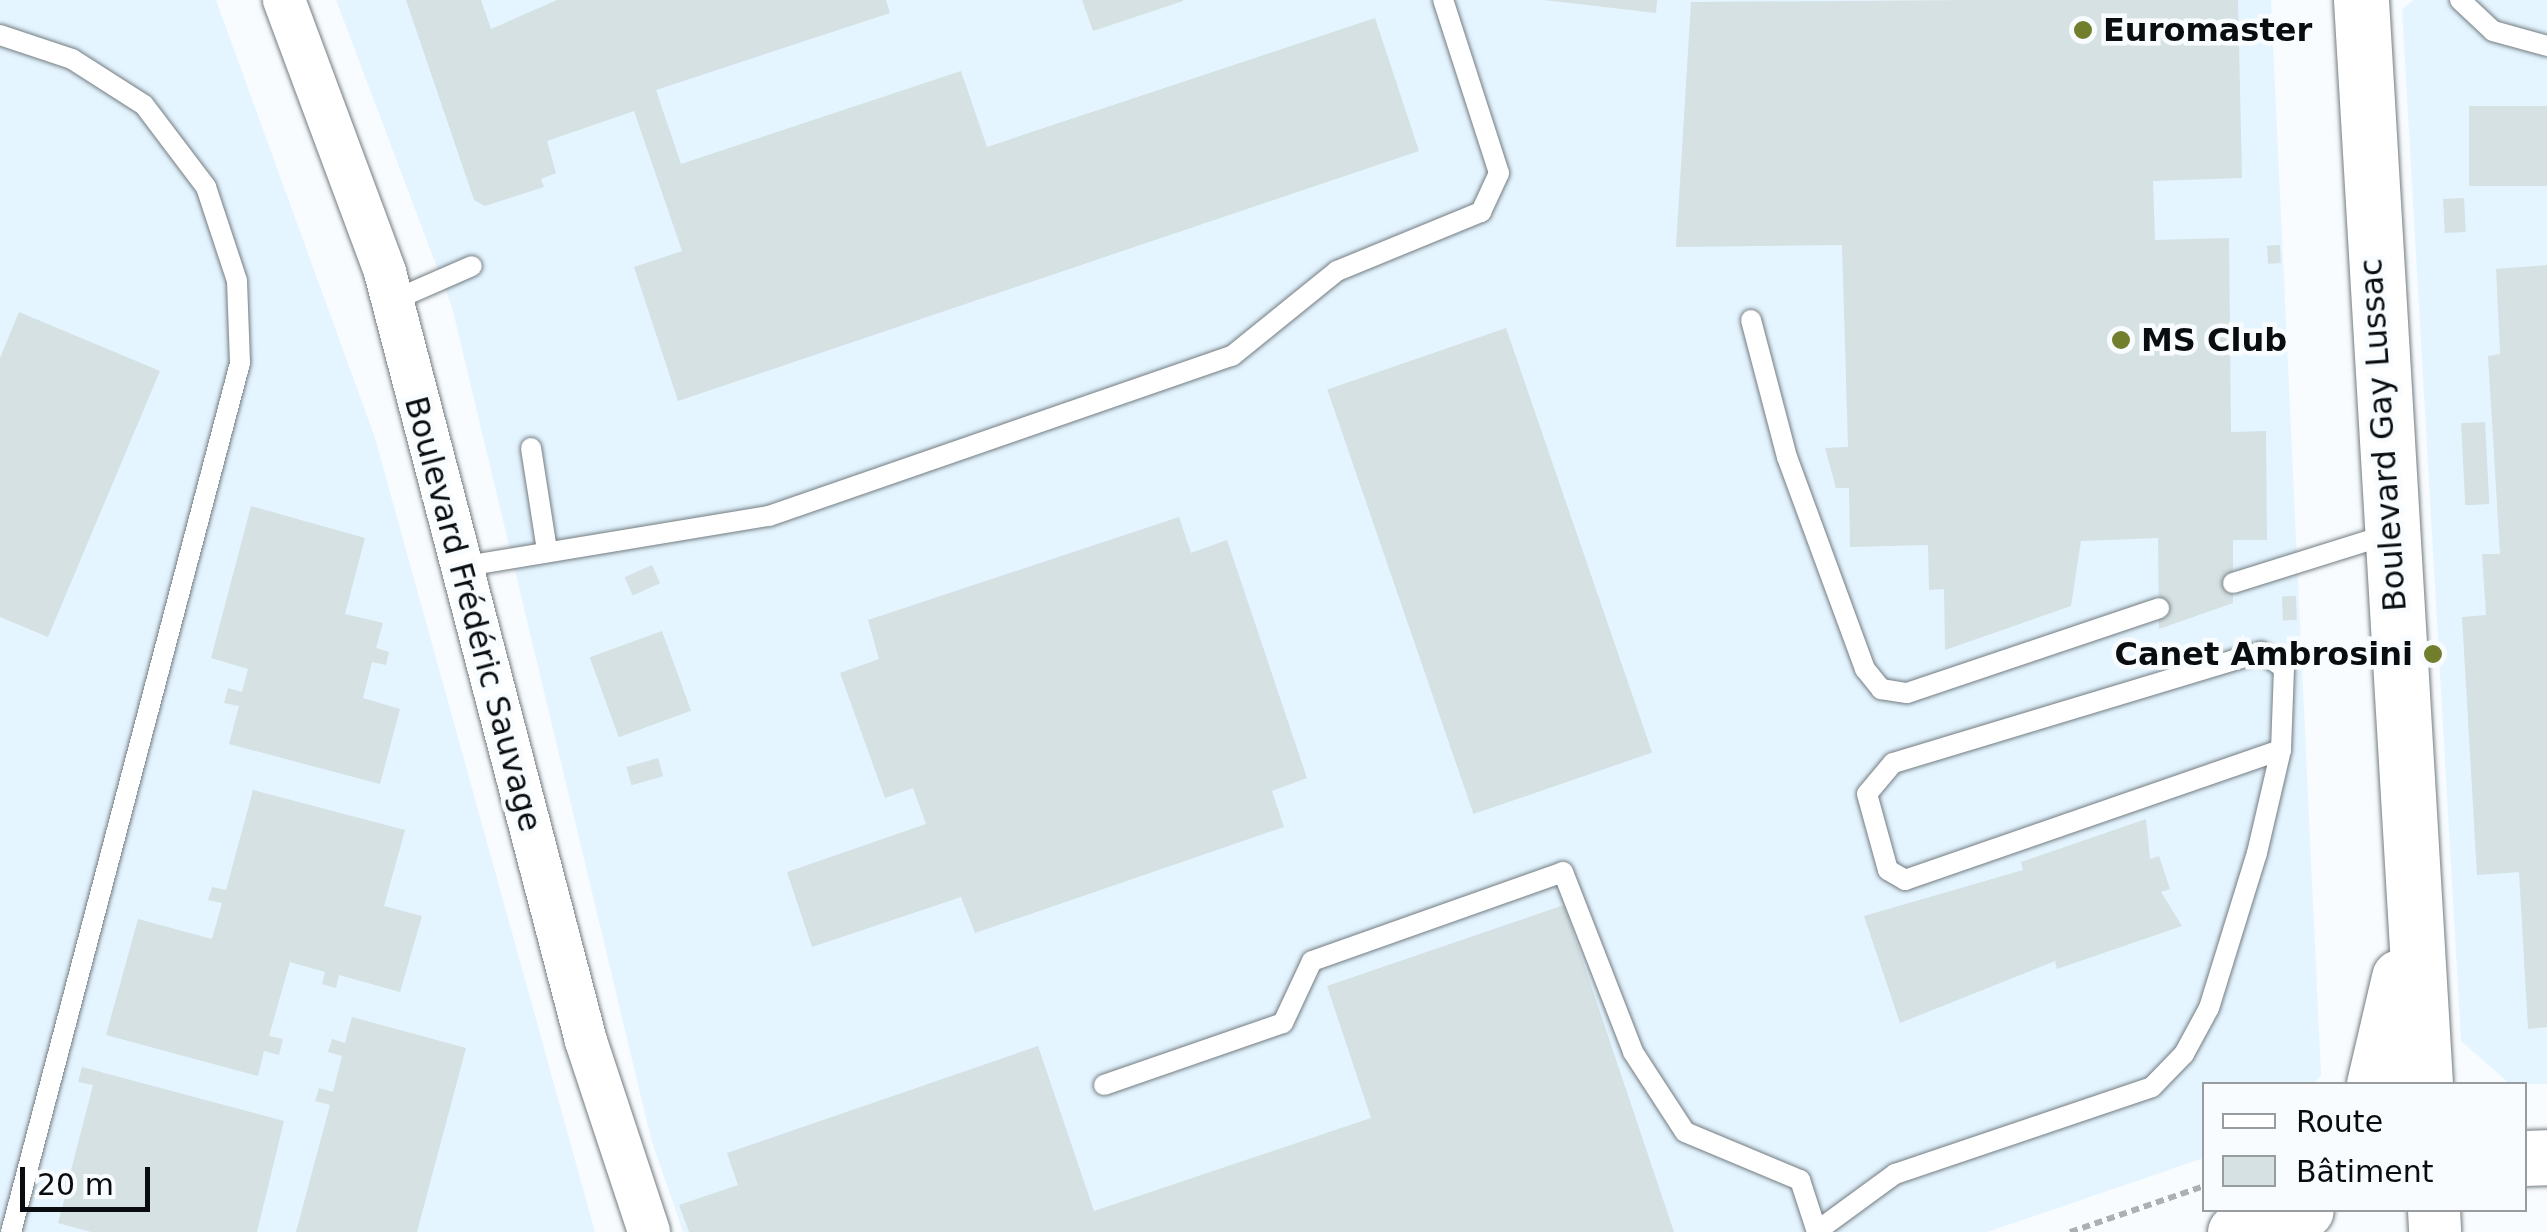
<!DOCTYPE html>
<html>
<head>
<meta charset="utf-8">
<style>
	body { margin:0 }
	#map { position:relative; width:2547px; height:1232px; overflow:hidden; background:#f8fcfe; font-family:"DejaVu Sans",sans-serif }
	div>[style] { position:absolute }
	.built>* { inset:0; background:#e4f5ff }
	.building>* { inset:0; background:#d5e1e3; transform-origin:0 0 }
	.path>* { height:6px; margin-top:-3px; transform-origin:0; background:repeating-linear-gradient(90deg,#acb0b2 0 8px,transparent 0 13px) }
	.roads { filter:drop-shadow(0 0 2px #747c81) drop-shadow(0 0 2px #747c81) }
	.service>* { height:20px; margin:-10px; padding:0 10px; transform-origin:10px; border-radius:10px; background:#fff }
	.minor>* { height:42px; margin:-21px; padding:0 21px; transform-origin:21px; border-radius:21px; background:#fff }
	.tertiary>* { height:52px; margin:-26px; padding:0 26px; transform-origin:26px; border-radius:26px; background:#fff }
	.primary>* { height:55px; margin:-27.5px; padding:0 27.5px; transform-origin:27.5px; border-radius:27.5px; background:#fff }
	.dots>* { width:28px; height:28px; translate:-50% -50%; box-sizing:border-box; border:5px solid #f8fcfe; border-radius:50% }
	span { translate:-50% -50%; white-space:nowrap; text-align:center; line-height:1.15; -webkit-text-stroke:9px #f8fcfe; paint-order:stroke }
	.poi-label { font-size:32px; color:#0a0d0f; font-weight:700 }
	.left { translate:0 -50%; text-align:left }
	.right { translate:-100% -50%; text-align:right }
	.street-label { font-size:32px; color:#0a0d0f }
	.legend { position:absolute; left:2202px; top:1082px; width:325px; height:130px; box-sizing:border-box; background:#f8fcfe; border:2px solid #999c9e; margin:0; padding:12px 18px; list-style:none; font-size:30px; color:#0a0d0f }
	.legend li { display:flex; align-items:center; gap:20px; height:50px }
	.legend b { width:50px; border:2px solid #999c9e }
	.scale { position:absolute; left:20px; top:1167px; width:130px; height:45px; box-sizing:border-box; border:5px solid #0a0d0f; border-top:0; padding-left:12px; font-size:30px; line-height:35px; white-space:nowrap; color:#0a0d0f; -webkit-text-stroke:8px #f8fcfe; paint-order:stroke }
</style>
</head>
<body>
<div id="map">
	<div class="built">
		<div style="clip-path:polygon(0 0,216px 0,375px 438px,595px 1232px,0 1232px)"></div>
		<div style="clip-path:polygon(336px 0,2271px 0,2321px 1075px,2314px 1084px,2204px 1084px,2204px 1158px,1987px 1232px,683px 1232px,651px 1139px,452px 307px)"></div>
		<div style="clip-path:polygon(2413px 0,2547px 0,2547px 1084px,2510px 1084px,2461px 1041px,2402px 10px)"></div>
	</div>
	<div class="building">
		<div style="clip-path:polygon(406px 0,481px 0,491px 29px,557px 0,886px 0,890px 13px,656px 90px,681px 164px,961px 71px,987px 147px,1375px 18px,1419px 151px,678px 401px,634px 267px,682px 251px,634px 111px,547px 141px,556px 173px,541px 179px,544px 187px,485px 206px,474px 200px)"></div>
		<div style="clip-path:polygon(1082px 0,1183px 0,1183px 1px,1093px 31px)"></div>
		<div style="clip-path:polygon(1544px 0,1657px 0,1656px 13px)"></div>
		<div style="clip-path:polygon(1972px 0,2238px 0,2242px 178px,2153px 181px,2155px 240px,2229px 238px,2231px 432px,2266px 431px,2267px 540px,2233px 540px,2233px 603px,2159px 629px,2158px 538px,2081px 541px,2071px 606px,1945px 650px,1944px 589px,1929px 590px,1928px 545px,1850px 547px,1849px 488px,1836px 488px,1825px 448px,1848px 447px,1842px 245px,1676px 247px,1691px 2px)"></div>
		<div style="left:2547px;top:106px;width:80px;height:78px;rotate:90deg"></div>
		<div style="left:2464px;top:198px;width:34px;height:21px;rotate:87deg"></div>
		<div style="left:2280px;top:245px;width:18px;height:13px;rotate:87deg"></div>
		<div style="clip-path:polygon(2547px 265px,2547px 1027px,2528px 1029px,2519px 872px,2477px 875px,2462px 617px,2486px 615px,2482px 554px,2500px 554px,2488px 356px,2500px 354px,2496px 269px)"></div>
		<div style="clip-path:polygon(19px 312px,160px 371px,48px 637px,0 617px,0 358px)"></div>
		<div style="left:1506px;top:328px;width:449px;height:189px;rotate:71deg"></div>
		<div style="left:2485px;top:422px;width:82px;height:24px;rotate:87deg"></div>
		<div style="clip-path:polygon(251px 506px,365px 538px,345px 614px,383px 623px,376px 648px,389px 652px,386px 665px,372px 662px,363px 698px,400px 709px,380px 784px,229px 744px,239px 706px,224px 703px,228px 688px,242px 692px,248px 669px,211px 658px)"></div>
		<div style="clip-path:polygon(1179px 517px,1191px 553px,1227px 540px,1307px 778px,1272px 791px,1284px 827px,975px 933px,961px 897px,812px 947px,787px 872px,926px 824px,913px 788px,885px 798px,840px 673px,879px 659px,868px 620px)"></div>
		<div style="left:652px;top:565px;width:20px;height:30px;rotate:66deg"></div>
		<div style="left:2296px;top:596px;width:24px;height:14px;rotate:88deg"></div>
		<div style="left:662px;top:631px;width:85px;height:77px;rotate:70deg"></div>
		<div style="left:658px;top:758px;width:19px;height:33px;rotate:74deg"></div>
		<div style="clip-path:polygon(253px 790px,405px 830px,384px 906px,422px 916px,400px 992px,339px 975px,336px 988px,322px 984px,325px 972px,290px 962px,269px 1036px,283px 1039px,279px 1055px,264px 1051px,258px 1076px,106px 1035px,138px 919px,212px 939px,222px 903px,208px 900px,212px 887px,226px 890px)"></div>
		<div style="clip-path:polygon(2146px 819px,2150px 859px,2159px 856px,2170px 889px,2161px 892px,2182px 926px,2057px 969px,2055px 961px,1900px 1023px,1864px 916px,2023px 870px,2021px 862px)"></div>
		<div style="clip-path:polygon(1564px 905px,1674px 1232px,689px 1232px,679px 1205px,738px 1185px,727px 1153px,1038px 1046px,1094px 1211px,1371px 1118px,1327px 986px)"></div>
		<div style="clip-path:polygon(352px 1017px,466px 1048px,417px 1232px,296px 1232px,330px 1105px,315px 1101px,319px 1088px,333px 1092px,342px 1056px,328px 1052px,332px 1039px,345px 1043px)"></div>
		<div style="clip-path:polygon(82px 1067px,284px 1121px,257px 1232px,91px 1232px,58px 1223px,65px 1197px,50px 1192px,54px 1178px,68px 1182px,93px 1085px,78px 1082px)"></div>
	</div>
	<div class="path">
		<div style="left:2070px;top:1232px;width:142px;rotate:-18.9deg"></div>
	</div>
	<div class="roads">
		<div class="service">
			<div style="left:2460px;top:0;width:45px;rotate:43.2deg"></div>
			<div style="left:2493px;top:31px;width:56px;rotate:15.5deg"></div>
			<div style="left:0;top:35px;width:76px;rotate:18.4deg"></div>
			<div style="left:72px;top:59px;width:85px;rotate:32.6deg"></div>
			<div style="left:144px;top:105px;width:103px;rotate:52.9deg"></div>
			<div style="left:206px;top:187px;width:99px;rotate:71.7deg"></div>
			<div style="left:237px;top:281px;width:82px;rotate:87.9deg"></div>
			<div style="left:240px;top:363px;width:899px;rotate:104.76deg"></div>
			<div style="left:392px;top:301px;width:87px;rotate:-23.6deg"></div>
			<div style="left:1751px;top:320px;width:142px;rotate:75.3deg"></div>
			<div style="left:1787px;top:457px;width:226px;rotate:69.8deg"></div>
			<div style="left:1865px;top:669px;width:26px;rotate:51deg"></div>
			<div style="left:1881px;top:689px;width:26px;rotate:9deg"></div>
			<div style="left:1907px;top:693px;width:266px;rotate:-18.6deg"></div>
			<div style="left:531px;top:448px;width:103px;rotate:81.1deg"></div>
			<div style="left:460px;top:567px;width:313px;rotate:-9.4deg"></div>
			<div style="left:769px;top:516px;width:490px;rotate:-19.1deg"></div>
			<div style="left:1232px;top:356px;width:135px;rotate:-39deg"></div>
			<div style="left:1337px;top:271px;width:156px;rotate:-22.3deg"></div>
			<div style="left:1481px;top:212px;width:43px;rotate:-65.2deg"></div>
			<div style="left:1499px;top:173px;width:182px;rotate:-107.9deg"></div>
			<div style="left:2233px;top:583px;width:164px;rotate:-17.4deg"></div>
			<div style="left:1104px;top:1085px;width:189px;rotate:-19.1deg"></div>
			<div style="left:1283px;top:1023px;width:68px;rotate:-64.9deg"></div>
			<div style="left:1312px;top:961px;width:266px;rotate:-19.5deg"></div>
			<div style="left:1563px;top:872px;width:193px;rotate:68.7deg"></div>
			<div style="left:1633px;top:1052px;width:95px;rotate:57deg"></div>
			<div style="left:1685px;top:1132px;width:125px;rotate:22.7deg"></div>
			<div style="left:1800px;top:1180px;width:55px;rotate:71.9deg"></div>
			<div style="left:1817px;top:1231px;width:97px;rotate:-36.2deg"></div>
			<div style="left:1895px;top:1174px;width:271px;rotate:-18.7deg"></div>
			<div style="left:2152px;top:1087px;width:46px;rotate:-45.9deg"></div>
			<div style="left:2184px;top:1054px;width:52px;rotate:-61.5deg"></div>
			<div style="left:2209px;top:1008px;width:162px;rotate:-72.8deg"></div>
			<div style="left:2257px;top:853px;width:106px;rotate:-76.9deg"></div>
			<div style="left:2281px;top:750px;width:82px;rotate:-87.9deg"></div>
			<div style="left:2284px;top:668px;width:28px;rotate:-145deg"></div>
			<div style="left:2261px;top:652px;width:384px;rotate:163.2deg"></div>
			<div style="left:1893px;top:763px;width:40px;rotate:130deg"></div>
			<div style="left:1867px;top:794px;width:79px;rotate:74.6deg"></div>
			<div style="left:1888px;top:870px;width:20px;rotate:30deg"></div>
			<div style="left:1905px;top:880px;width:398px;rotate:-19.1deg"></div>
		</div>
		<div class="minor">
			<div style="left:284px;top:0;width:290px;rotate:69.6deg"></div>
			<div style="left:385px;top:272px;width:795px;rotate:75.35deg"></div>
			<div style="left:586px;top:1041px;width:201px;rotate:71.7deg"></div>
		</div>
		<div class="tertiary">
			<div style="left:2434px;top:1210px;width:22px;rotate:87deg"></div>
		</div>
		<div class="primary">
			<div style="left:2361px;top:0;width:1086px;rotate:86.62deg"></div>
			<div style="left:2374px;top:1084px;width:110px;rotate:-76.8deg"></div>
			<div style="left:2524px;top:1158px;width:23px;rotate:-2deg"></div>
			<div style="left:2235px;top:1232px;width:74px;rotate:-17.2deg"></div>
		</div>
	</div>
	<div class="dots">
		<div style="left:2083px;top:30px;background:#717e2b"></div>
		<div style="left:2121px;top:340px;background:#717e2b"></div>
		<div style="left:2433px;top:654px;background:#717e2b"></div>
	</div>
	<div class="poi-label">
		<span class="left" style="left:2103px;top:30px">Euromaster</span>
		<span class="left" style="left:2141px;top:340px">MS Club</span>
		<span class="right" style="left:2413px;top:654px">Canet Ambrosini</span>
	</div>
	<div class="street-label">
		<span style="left:2383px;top:435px;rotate:-94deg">Boulevard Gay Lussac</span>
		<span style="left:473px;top:614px;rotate:75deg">Boulevard Frédéric Sauvage</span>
	</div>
	<ul class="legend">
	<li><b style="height:12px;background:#fff"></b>Route</li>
	<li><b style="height:28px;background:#d5e1e3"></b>Bâtiment</li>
	</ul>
	<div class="scale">20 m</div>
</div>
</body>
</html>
